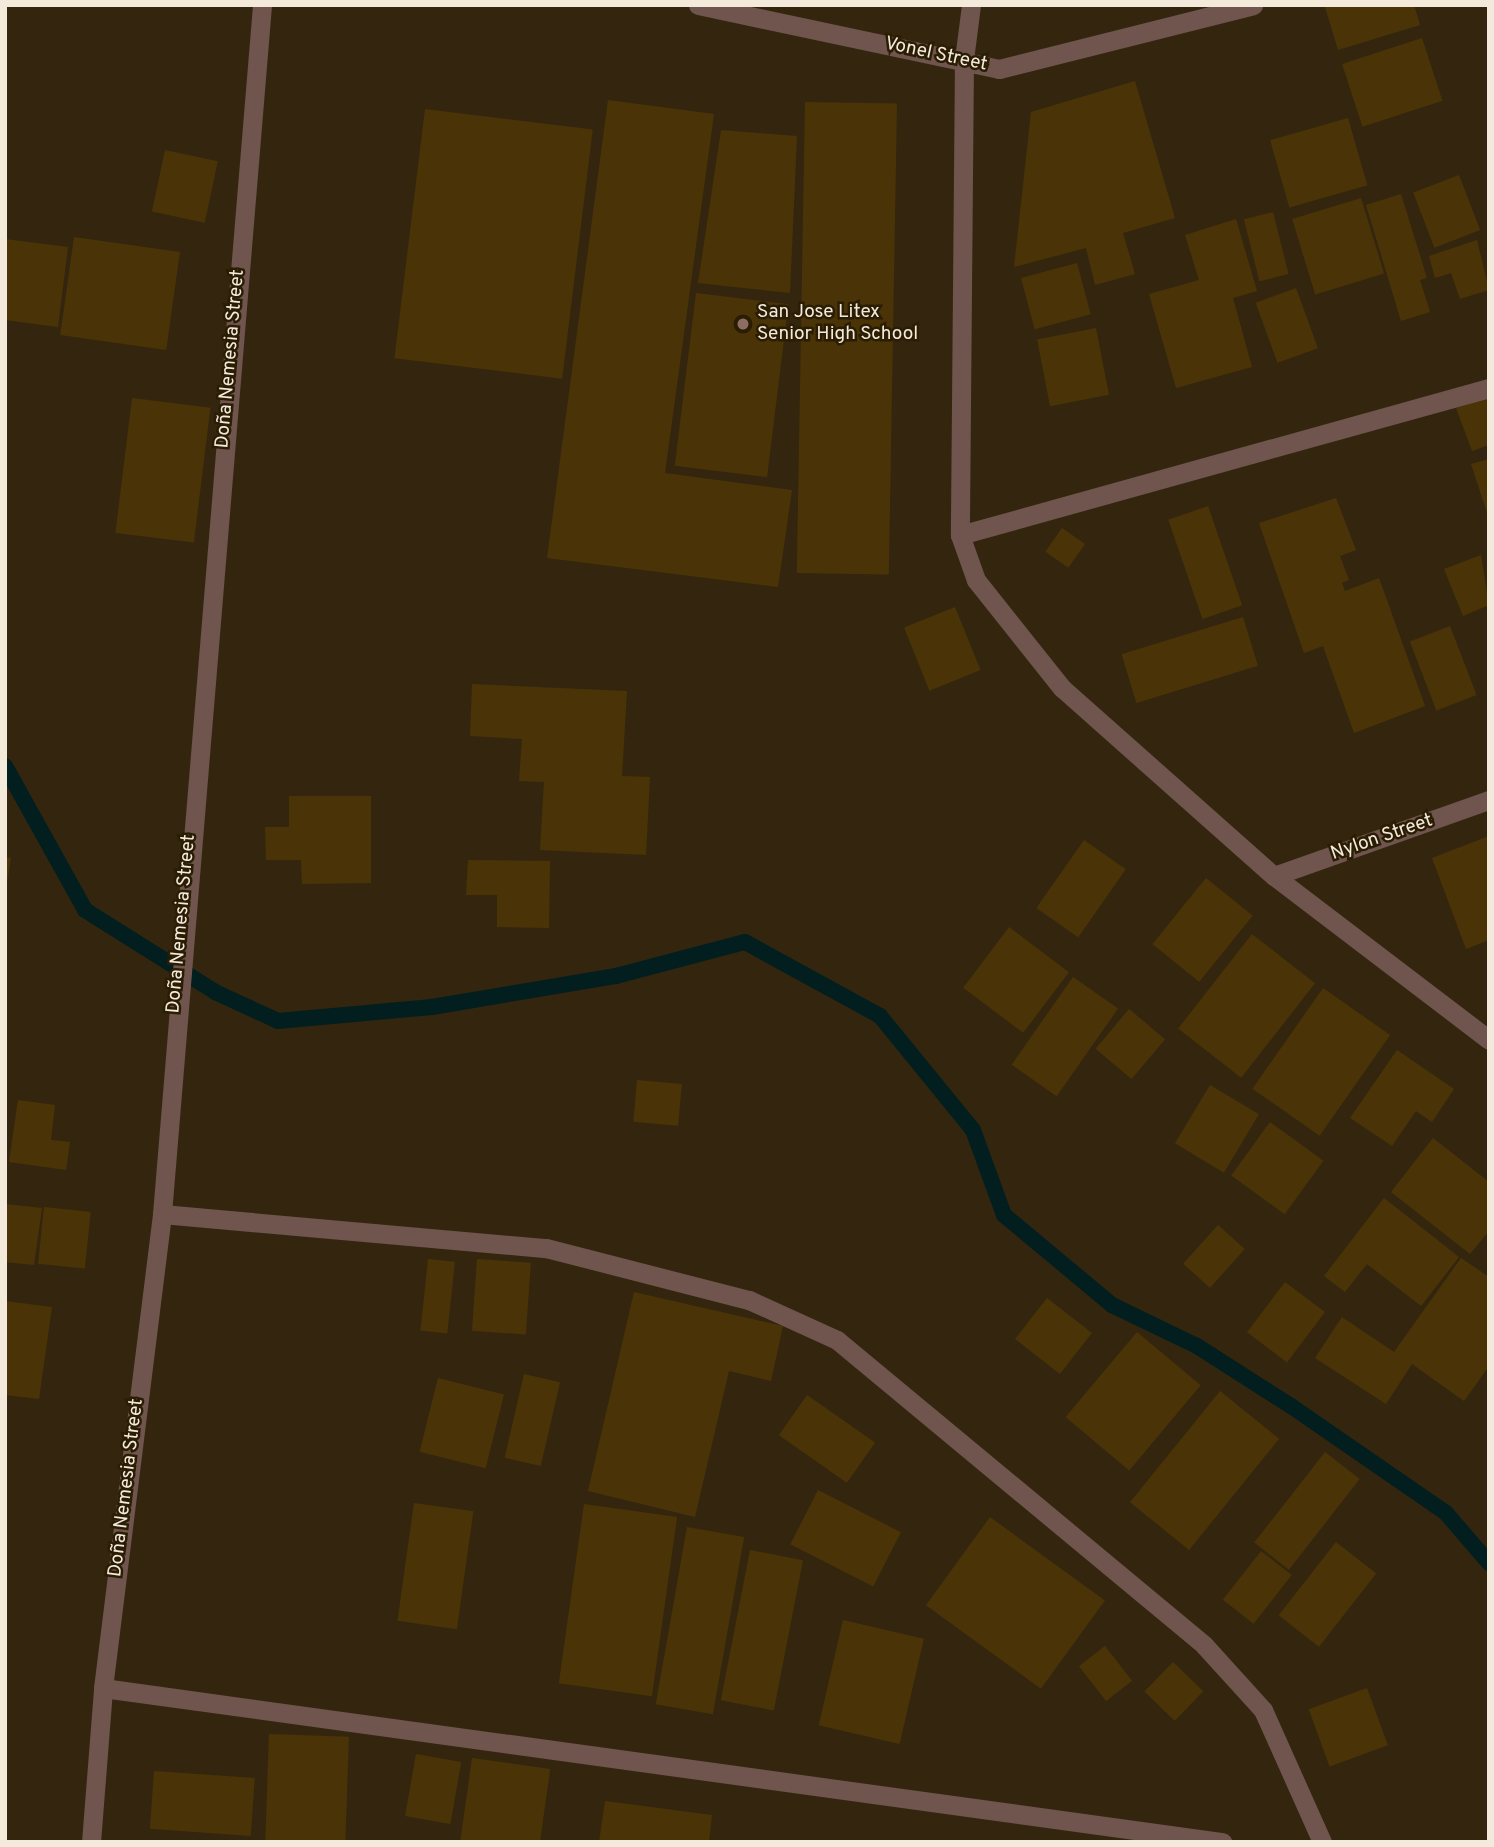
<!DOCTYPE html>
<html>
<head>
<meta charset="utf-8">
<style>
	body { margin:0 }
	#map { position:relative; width:1494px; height:1847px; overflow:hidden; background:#34260e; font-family:Overpass,sans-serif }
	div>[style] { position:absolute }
	.stream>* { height:16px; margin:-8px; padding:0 8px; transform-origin:8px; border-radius:8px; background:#031e1f }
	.building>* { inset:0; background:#4a3407; transform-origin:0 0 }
	.minor>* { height:19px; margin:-9.5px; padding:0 9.5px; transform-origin:9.5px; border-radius:9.5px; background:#6f554d }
	.dots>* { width:19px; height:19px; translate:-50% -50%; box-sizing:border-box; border:4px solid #2a1d04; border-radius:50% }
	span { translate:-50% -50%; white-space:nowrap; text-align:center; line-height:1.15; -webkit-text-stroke:5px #2a1d04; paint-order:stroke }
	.street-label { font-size:19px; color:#f3eadb }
	.poi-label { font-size:19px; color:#f3eadb }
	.left { translate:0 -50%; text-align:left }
	.frame { position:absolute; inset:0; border:7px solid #f3eadb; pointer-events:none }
</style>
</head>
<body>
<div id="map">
	<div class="stream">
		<div style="left:5px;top:766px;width:165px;rotate:60.9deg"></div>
		<div style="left:85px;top:910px;width:154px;rotate:32.2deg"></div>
		<div style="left:215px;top:992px;width:69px;rotate:24.7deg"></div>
		<div style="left:278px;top:1021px;width:155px;rotate:-5.2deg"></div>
		<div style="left:432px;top:1007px;width:187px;rotate:-9.6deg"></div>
		<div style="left:616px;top:976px;width:133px;rotate:-14.8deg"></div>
		<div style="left:745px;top:942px;width:154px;rotate:28.7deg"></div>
		<div style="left:880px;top:1016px;width:147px;rotate:50.8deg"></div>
		<div style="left:973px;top:1130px;width:90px;rotate:70deg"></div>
		<div style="left:1004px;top:1215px;width:141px;rotate:39.8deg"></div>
		<div style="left:1112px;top:1305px;width:94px;rotate:25.8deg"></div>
		<div style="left:1197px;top:1346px;width:112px;rotate:32.6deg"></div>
		<div style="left:1291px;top:1406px;width:188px;rotate:34.6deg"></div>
		<div style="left:1446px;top:1513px;width:66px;rotate:49.3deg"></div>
	</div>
	<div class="building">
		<div style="clip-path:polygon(1331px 5px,1414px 5px,1420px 25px,1338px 50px,1325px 7px)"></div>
		<div style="left:1422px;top:38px;width:66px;height:84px;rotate:72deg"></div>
		<div style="clip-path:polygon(1135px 81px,1175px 218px,1123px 233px,1135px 274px,1095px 285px,1086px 248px,1014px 267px,1031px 112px)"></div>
		<div style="clip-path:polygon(608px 100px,714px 114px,665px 473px,792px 490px,778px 587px,547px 558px)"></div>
		<div style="left:805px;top:102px;width:92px;height:471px;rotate:1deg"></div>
		<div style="left:425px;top:109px;width:169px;height:251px;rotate:7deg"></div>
		<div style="left:1348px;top:118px;width:70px;height:81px;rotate:74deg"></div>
		<div style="clip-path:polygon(721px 130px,797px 136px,790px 293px,698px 283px)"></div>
		<div style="left:165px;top:150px;width:54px;height:63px;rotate:12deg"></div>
		<div style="left:1459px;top:175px;width:59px;height:49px;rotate:69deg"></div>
		<div style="clip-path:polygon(1401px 194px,1427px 278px,1420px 280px,1430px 312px,1401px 321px,1366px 205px)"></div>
		<div style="left:1361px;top:198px;width:79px;height:72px;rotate:73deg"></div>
		<div style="left:1273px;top:212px;width:64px;height:30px;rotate:76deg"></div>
		<div style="clip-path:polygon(1236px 219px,1257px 291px,1233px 298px,1252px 367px,1176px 388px,1149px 294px,1199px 280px,1185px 235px)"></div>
		<div style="left:74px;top:237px;width:107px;height:99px;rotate:8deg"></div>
		<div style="clip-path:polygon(5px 239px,68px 247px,58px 327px,5px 320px)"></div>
		<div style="clip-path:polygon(1477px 240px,1489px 290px,1460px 299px,1451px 273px,1435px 278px,1429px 256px)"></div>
		<div style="left:1077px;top:263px;width:53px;height:58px;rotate:75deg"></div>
		<div style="left:1296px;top:288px;width:64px;height:43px;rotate:70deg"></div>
		<div style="left:696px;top:293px;width:93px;height:174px;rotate:7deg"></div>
		<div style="left:1096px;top:328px;width:68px;height:60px;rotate:79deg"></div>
		<div style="clip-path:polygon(1489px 396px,1489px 445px,1472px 451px,1456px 408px)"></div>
		<div style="left:132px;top:398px;width:79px;height:136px;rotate:7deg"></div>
		<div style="clip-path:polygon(1489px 459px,1489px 516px,1488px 516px,1471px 464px)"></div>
		<div style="clip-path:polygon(1336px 498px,1356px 550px,1340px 556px,1349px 580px,1342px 583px,1345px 591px,1379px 578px,1425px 706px,1354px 733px,1323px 646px,1304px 653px,1259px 523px)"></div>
		<div style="left:1208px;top:506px;width:105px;height:42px;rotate:71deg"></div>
		<div style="left:1062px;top:528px;width:28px;height:29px;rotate:35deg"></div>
		<div style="clip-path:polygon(1481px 555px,1489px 605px,1463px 616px,1444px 569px)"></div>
		<div style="left:955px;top:607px;width:68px;height:55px;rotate:68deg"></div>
		<div style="left:1243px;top:617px;width:51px;height:127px;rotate:73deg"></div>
		<div style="left:1450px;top:626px;width:74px;height:43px;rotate:69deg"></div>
		<div style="clip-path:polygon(472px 684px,627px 691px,622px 776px,650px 777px,646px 855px,540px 850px,544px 782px,519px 781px,522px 739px,470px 736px)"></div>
		<div style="clip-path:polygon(289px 796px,371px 796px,371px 883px,302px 884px,301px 860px,266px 860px,265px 827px,289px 827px)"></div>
		<div style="clip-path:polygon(1489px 836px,1489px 940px,1466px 949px,1432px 858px)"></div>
		<div style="left:1084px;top:840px;width:51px;height:83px;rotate:35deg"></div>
		<div style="clip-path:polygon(5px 857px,11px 858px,7px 883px,5px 883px)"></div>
		<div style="clip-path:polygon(468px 860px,550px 861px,549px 928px,497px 927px,497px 895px,466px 895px)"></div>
		<div style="left:1206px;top:878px;width:60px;height:85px;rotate:39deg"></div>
		<div style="left:1009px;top:927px;width:75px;height:76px;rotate:37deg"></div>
		<div style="left:1252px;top:934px;width:80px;height:120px;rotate:38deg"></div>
		<div style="left:1073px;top:977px;width:55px;height:107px;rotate:35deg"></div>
		<div style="left:1323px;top:988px;width:82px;height:123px;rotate:35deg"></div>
		<div style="left:1129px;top:1009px;width:47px;height:52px;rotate:40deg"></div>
		<div style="clip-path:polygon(1397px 1050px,1454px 1089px,1432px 1122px,1416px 1111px,1392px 1146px,1350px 1118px)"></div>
		<div style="left:637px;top:1080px;width:45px;height:42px;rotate:5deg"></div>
		<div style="left:1210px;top:1085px;width:57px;height:68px;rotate:31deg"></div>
		<div style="clip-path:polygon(18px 1100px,55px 1105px,51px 1140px,70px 1142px,66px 1170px,9px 1162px)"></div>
		<div style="left:1270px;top:1122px;width:66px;height:66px;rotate:36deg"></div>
		<div style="clip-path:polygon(1433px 1138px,1489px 1182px,1489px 1231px,1470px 1254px,1391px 1192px)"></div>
		<div style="clip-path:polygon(1384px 1198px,1459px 1257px,1421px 1306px,1367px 1264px,1345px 1292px,1324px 1276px)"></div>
		<div style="clip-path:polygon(5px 1204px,42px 1208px,34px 1265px,5px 1262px)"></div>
		<div style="left:44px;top:1207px;width:47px;height:57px;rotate:6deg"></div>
		<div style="left:1218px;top:1225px;width:36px;height:52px;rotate:42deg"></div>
		<div style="clip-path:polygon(1461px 1258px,1489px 1277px,1489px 1366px,1464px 1401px,1412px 1364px,1386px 1404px,1315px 1358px,1342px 1317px,1394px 1352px)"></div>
		<div style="left:428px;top:1259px;width:27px;height:72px;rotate:6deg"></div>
		<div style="left:477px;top:1259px;width:54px;height:72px;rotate:4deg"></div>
		<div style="left:1285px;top:1282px;width:50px;height:63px;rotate:37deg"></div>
		<div style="clip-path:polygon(634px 1292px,783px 1326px,771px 1381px,729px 1371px,695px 1517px,588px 1491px)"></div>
		<div style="left:1047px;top:1298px;width:57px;height:52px;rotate:38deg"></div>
		<div style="clip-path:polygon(5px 1301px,52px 1307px,39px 1399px,5px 1395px)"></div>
		<div style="left:1137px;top:1332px;width:83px;height:111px;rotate:40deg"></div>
		<div style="left:524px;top:1374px;width:37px;height:86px;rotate:13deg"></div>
		<div style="left:438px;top:1378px;width:68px;height:76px;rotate:14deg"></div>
		<div style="left:1220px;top:1391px;width:76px;height:143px;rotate:39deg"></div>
		<div style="left:807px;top:1395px;width:83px;height:49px;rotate:35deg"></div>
		<div style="left:1325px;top:1452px;width:44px;height:115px;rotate:38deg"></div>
		<div style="left:818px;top:1490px;width:93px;height:61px;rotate:27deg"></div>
		<div style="left:414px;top:1503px;width:60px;height:119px;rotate:8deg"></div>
		<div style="left:584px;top:1504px;width:94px;height:181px;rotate:8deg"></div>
		<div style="left:990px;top:1517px;width:142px;height:109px;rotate:36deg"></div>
		<div style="left:687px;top:1527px;width:58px;height:180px;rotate:10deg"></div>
		<div style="left:1336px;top:1542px;width:51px;height:93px;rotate:38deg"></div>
		<div style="left:750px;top:1550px;width:54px;height:153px;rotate:11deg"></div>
		<div style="left:1261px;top:1551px;width:39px;height:62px;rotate:38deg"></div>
		<div style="left:843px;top:1620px;width:83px;height:108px;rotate:13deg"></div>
		<div style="left:1105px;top:1646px;width:44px;height:33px;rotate:52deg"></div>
		<div style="left:1173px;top:1662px;width:42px;height:41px;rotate:44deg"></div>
		<div style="left:1367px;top:1688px;width:61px;height:62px;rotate:70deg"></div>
		<div style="left:269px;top:1734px;width:80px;height:106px;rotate:2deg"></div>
		<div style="left:416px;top:1754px;width:46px;height:63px;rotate:10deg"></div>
		<div style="left:472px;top:1758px;width:79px;height:85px;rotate:8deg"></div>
		<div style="left:154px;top:1771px;width:101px;height:58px;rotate:4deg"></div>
		<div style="clip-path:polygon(605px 1801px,712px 1815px,709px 1842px,599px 1842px)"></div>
	</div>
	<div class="minor">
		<div style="left:698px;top:5px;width:308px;rotate:12deg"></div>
		<div style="left:999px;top:69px;width:262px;rotate:-14.1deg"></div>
		<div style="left:971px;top:5px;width:55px;rotate:97.3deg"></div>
		<div style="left:964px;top:60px;width:475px;rotate:90.5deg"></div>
		<div style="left:960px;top:535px;width:48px;rotate:70.4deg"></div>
		<div style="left:976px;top:580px;width:138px;rotate:51.5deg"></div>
		<div style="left:1062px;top:688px;width:283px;rotate:41.6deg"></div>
		<div style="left:1274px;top:876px;width:270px;rotate:37.3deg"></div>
		<div style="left:960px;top:535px;width:549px;rotate:-15.53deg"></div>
		<div style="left:1274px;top:876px;width:228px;rotate:-19.5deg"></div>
		<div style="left:162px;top:1214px;width:386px;rotate:5.1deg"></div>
		<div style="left:546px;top:1248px;width:210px;rotate:14.4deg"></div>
		<div style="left:749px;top:1300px;width:97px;rotate:24.4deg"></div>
		<div style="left:837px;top:1340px;width:477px;rotate:39.7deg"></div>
		<div style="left:1204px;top:1645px;width:88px;rotate:47.8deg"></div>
		<div style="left:1263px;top:1710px;width:145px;rotate:65.9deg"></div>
		<div style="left:103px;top:1688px;width:1130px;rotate:7.84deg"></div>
		<div style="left:91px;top:1842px;width:154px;rotate:-85.5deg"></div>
		<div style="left:103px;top:1688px;width:478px;rotate:-82.9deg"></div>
		<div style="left:162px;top:1214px;width:1213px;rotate:-85.27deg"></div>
	</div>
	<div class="dots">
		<div style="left:743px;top:324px;background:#8d6e63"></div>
	</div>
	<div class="street-label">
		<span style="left:936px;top:55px;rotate:12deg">Vonel Street</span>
		<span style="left:231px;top:359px;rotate:-85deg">Doña Nemesia Street</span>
		<span style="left:1382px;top:838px;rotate:-19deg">Nylon Street</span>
		<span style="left:182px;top:924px;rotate:-85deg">Doña Nemesia Street</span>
		<span style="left:127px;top:1488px;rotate:-83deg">Doña Nemesia Street</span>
	</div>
	<div class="poi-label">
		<span class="left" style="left:757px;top:324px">San Jose Litex<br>Senior High School</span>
	</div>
	<div class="frame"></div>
</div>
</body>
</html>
